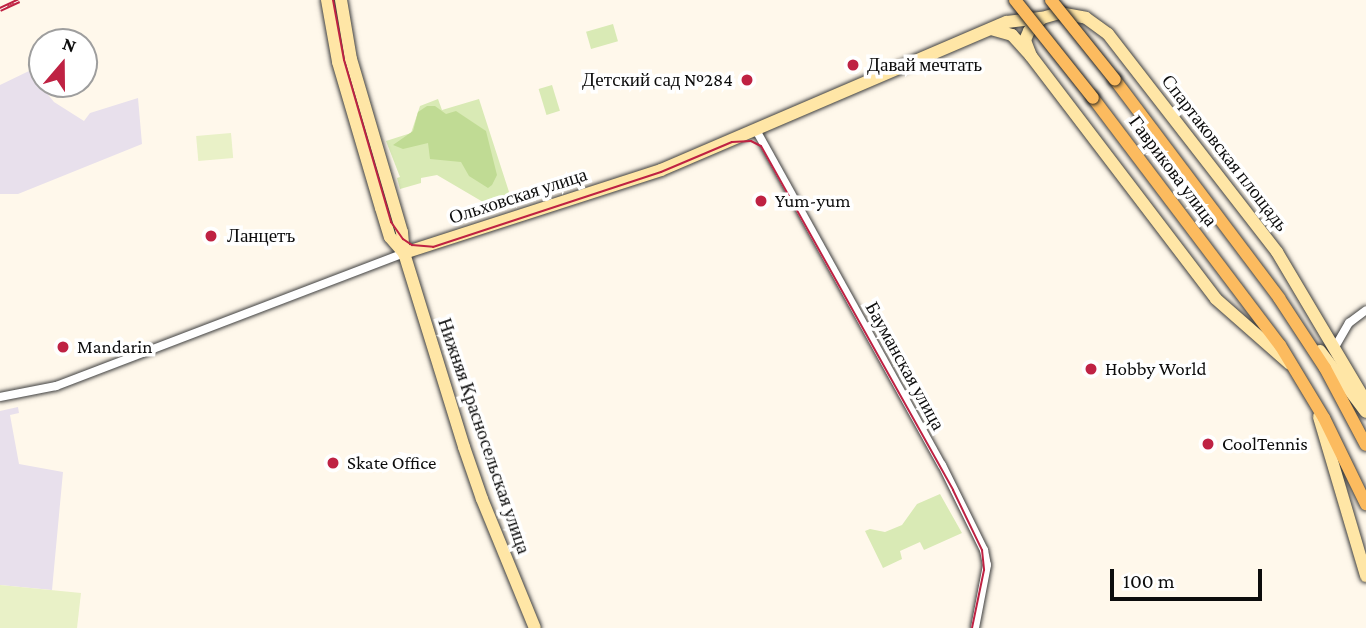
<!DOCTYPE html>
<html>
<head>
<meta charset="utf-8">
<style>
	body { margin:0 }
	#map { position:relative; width:1366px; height:628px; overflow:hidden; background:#fff8eb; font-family:"Crimson Pro",serif }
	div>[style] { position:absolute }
	.industrial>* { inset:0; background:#e8e0ec }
	.green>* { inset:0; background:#d9eab5; transform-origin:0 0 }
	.forest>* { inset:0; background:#c0db94 }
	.pitch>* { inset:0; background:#e9f1c7; transform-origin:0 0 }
	.roads { filter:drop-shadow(0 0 2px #3f3f3f) drop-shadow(0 0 2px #3f3f3f) }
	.street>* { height:8px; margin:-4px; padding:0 4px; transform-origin:4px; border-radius:4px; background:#fff }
	.secondary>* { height:12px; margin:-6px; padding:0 6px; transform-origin:6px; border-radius:6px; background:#ffe6a6 }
	.primary>* { height:12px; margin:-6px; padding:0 6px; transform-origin:6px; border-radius:6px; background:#fcbb5f }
	.tram>* { height:2px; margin:-1px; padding:0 1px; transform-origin:1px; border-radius:1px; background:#bf2243 }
	.rail>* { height:5px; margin-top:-2.5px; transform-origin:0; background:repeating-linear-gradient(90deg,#fff 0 8px,#bf2243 0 16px); box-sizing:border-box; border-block:2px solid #bf2243 }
	.bridges { filter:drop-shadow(0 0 2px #1d1d1d) drop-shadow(0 0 2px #1d1d1d) }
	.primary-bridge>* { height:12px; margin:-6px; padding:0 6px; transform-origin:6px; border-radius:6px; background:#fcbb5f }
	.dots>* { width:19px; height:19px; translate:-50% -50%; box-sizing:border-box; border:4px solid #fff; border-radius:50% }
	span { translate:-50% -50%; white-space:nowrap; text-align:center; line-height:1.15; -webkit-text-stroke:7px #fff; paint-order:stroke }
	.poi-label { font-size:19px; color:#0c0c0c }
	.left { translate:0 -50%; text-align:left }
	.right { translate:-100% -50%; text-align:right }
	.street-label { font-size:19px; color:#0c0c0c }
	.north { position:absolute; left:28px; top:28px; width:70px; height:70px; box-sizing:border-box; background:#fff; border:2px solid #9e9e9e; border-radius:50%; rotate:20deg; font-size:19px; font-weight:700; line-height:28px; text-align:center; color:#0c0c0c }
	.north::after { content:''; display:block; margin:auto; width:24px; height:32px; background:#bf2243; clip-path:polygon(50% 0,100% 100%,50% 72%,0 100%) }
	.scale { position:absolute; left:1110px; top:569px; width:152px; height:32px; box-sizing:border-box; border:4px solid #0c0c0c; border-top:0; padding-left:9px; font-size:21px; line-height:24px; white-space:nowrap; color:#0c0c0c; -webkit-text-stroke:5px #fff; paint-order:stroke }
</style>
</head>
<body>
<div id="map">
	<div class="industrial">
		<div style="clip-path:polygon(29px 71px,54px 102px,84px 121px,90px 113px,138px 98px,142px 144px,18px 194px,0 194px,0 85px)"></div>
		<div style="clip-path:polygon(18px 407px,19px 413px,10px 415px,19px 464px,63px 472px,52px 590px,0 585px,0 411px)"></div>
	</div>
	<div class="green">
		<div style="left:613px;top:24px;width:18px;height:28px;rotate:74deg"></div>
		<div style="left:552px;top:85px;width:27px;height:14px;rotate:73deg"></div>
		<div style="clip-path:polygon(438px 99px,442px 110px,479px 99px,510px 195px,483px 202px,437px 175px,421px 178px,421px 183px,400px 189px,397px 178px,400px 177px,386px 141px,411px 133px,420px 106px)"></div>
		<div style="clip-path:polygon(940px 494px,962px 533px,924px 550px,920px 542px,900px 551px,902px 559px,883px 568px,865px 531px,870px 529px,885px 532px,902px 525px,917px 504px)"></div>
	</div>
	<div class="forest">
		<div style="clip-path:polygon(427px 106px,435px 106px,446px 114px,456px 111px,486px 131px,497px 175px,492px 185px,488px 188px,469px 176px,461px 162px,430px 159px,428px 143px,403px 149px,393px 145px,413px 131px,418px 112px)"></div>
	</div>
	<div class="pitch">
		<div style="left:231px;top:133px;width:25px;height:35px;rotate:85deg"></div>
		<div style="clip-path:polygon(0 585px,81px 593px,77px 628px,0 628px)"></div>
	</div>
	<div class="roads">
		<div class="street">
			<div style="left:756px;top:130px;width:383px;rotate:61deg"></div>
			<div style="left:942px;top:465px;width:95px;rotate:63.7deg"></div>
			<div style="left:984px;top:550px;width:15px;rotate:79deg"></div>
			<div style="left:987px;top:565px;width:64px;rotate:100.8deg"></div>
			<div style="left:1335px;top:347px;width:28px;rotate:-60deg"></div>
			<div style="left:1349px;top:323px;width:21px;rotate:-37deg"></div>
			<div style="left:0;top:397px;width:57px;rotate:-11.1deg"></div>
			<div style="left:56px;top:386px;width:373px;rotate:-20.9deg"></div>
		</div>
		<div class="secondary">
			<div style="left:327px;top:0;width:63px;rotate:79.9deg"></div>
			<div style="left:338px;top:62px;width:152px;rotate:73.6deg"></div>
			<div style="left:381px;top:208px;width:30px;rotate:73deg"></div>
			<div style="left:390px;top:237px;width:21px;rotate:49deg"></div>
			<div style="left:341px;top:0;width:60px;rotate:80.4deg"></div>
			<div style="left:351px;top:59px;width:180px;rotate:73.6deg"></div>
			<div style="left:402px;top:232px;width:21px;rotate:85deg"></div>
			<div style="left:404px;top:253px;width:203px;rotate:72.8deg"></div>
			<div style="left:464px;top:447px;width:55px;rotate:70.9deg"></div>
			<div style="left:482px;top:499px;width:139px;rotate:67.7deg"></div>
			<div style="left:991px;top:29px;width:22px;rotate:16deg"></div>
			<div style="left:1012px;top:35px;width:28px;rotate:48deg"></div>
			<div style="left:1031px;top:56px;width:305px;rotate:52.7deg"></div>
			<div style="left:1216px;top:299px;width:98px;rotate:41.3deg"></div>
			<div style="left:1031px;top:56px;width:17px;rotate:-111deg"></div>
			<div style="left:1025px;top:40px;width:10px;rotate:-66deg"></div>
			<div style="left:1029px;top:31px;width:18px;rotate:-45deg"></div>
			<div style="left:1042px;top:18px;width:18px;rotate:-16deg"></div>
			<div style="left:1059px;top:13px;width:27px;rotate:10deg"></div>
			<div style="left:1086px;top:18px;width:27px;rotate:36deg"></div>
			<div style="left:1108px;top:34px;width:276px;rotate:52.2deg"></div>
			<div style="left:1277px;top:252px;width:174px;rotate:59.3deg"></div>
			<div style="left:404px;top:253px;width:270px;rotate:-17.9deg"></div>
			<div style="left:661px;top:170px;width:376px;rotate:-23.2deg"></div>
			<div style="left:1007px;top:22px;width:35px;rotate:-7deg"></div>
			<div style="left:1320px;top:351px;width:76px;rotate:53deg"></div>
			<div style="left:1319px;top:417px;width:166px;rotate:73.5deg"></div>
		</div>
		<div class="primary">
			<div style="left:1115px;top:80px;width:273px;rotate:53deg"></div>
			<div style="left:1279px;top:298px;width:84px;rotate:56.7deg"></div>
			<div style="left:1325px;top:368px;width:87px;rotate:62deg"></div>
			<div style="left:1093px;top:98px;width:310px;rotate:52.9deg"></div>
			<div style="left:1280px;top:345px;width:85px;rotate:58.9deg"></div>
			<div style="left:1324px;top:418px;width:96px;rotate:64deg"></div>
		</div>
	</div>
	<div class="tram">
		<div style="left:333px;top:0;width:61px;rotate:79.6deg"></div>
		<div style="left:344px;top:60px;width:169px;rotate:73.8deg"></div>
		<div style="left:391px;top:222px;width:21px;rotate:55deg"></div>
		<div style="left:403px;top:239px;width:11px;rotate:34deg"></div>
		<div style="left:412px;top:245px;width:21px;rotate:5deg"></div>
		<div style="left:433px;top:247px;width:240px;rotate:-18.2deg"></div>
		<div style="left:661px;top:172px;width:77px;rotate:-22.9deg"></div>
		<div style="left:732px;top:142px;width:19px;rotate:-3deg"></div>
		<div style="left:751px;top:141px;width:11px;rotate:27deg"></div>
		<div style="left:761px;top:146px;width:394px;rotate:60.8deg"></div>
		<div style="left:953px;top:490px;width:67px;rotate:64.2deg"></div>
		<div style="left:982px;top:550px;width:20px;rotate:84deg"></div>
		<div style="left:984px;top:570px;width:59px;rotate:101.7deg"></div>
	</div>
	<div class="rail">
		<div style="left:0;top:9px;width:21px;rotate:-25deg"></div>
	</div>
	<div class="bridges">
		<div class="primary-bridge">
			<div style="left:1015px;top:0;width:125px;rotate:51.5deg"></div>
			<div style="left:1051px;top:0;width:102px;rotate:51.3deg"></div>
		</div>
	</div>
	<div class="dots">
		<div style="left:853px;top:65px;background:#bf2243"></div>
		<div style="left:747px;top:80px;background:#bf2243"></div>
		<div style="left:761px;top:201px;background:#bf2243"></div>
		<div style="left:211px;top:236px;background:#bf2243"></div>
		<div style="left:63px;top:347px;background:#bf2243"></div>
		<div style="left:1091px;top:369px;background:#bf2243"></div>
		<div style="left:1208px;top:444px;background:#bf2243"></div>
		<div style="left:333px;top:463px;background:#bf2243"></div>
	</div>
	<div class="poi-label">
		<span class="left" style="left:867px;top:65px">Давай мечтать</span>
		<span class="right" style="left:733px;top:80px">Детский сад №284</span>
		<span class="left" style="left:775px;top:201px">Yum-yum</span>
		<span class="left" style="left:227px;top:236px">Ланцетъ</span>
		<span class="left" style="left:77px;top:347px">Mandarin</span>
		<span class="left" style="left:1105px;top:369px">Hobby World</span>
		<span class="left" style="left:1222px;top:444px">CoolTennis</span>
		<span class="left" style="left:347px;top:463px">Skate Office</span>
	</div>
	<div class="street-label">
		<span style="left:1225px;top:153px;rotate:52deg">Спартаковская площадь</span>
		<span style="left:1173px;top:171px;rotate:53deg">Гаврикова улица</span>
		<span style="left:518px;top:196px;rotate:-18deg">Ольховская улица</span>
		<span style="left:905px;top:366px;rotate:61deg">Бауманская улица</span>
		<span style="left:484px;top:436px;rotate:71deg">Нижняя Красносельская улица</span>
	</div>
	<div class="north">N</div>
	<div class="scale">100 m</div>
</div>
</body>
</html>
